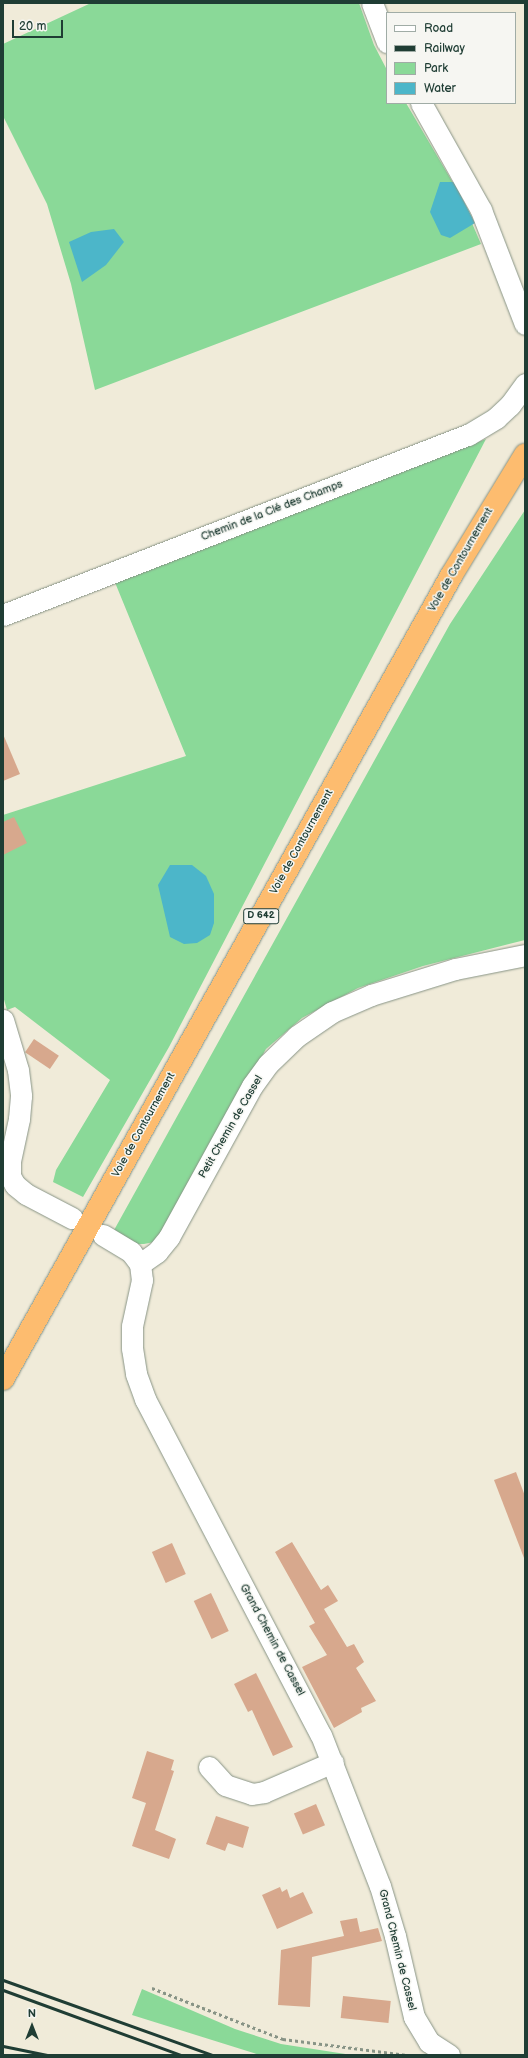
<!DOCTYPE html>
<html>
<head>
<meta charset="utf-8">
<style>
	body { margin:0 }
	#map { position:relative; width:528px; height:2058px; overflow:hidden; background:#f0ebd9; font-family:"Balsamiq Sans",sans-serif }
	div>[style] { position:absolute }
	.green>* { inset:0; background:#8ad998 }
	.water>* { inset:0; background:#4cb6c9 }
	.building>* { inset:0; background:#d7a88d; transform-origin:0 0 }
	.path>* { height:2.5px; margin-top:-1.25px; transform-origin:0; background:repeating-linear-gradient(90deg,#889486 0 3px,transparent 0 6px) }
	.roads { filter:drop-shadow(0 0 1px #889486) drop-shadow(0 0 1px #889486) }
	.street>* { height:21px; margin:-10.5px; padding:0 10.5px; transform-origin:10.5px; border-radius:10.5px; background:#fff }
	.highway>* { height:22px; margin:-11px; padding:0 11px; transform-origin:11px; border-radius:11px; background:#fdbc6f }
	.rail>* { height:3px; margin:-1.5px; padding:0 1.5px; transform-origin:1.5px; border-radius:1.5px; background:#1f3d34 }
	span { translate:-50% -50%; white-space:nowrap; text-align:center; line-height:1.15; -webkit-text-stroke:3px #f6f6f2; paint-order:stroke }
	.shield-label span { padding:1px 3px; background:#f6f6f2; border:1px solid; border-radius:3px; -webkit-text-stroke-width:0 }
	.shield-label { font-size:10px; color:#1f3d34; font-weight:700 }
	.street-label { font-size:11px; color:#1f3d34 }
	.frame { position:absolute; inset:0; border:4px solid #1f3d34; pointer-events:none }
	.legend { position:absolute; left:386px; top:12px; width:130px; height:92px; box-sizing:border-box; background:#f6f6f2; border:1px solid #a0aca6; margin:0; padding:5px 7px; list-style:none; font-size:12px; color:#1f3d34 }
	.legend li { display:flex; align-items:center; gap:8px; height:20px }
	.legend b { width:20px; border:1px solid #a0aca6 }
	.north { position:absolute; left:12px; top:2006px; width:40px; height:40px; -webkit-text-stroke:3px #f6f6f2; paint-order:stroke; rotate:0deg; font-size:11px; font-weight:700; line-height:16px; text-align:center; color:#1f3d34 }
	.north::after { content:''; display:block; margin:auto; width:14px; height:18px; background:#1f3d34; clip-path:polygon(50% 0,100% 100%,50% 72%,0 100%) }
	.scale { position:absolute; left:12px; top:20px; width:51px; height:18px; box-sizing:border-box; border:2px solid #1f3d34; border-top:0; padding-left:5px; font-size:12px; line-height:14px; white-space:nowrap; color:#1f3d34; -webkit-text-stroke:3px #f6f6f2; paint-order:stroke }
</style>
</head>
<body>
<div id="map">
	<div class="green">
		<div style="clip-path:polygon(91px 3px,359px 3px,374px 45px,387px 70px,387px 103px,406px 103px,459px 193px,481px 244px,95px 390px,71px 284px,47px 204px,3px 116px,3px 44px)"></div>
		<div style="clip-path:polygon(486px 439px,169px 1047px,83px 1197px,53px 1182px,56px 1170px,110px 1080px,15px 1007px,7px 1010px,3px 996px,3px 815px,186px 756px,114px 580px)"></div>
		<div style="clip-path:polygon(525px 510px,525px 940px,423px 966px,358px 988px,302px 1018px,266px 1049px,163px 1233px,154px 1242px,144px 1244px,136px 1244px,113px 1232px,450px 624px)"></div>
		<div style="clip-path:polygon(142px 1989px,235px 2029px,281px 2044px,352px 2055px,260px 2055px,132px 2015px)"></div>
	</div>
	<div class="water">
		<div style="clip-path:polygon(440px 182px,454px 182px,475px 223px,450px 238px,441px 235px,430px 212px)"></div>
		<div style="clip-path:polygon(114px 229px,124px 242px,106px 265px,82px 282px,69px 242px,91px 232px)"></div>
		<div style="clip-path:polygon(170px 865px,192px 865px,206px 876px,214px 894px,214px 923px,210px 935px,197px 943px,184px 944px,170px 937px,158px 885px)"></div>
	</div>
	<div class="building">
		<div style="clip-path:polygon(3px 734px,20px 774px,3px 781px)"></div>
		<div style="clip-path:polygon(14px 817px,27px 843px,3px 855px,3px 822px)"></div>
		<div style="left:34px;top:1039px;width:30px;height:16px;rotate:34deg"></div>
		<div style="clip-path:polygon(516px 1472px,525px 1496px,524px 1558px,494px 1480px)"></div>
		<div style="clip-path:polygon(292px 1542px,321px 1590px,328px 1585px,338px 1601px,324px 1609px,347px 1647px,354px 1644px,364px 1662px,356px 1668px,376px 1701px,361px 1708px,362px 1712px,334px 1728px,302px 1667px,327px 1655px,309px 1626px,315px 1623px,275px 1552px)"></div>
		<div style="left:172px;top:1543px;width:34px;height:22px;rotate:66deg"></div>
		<div style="left:211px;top:1593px;width:42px;height:19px;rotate:65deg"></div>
		<div style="clip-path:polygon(256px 1673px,293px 1747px,273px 1756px,252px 1710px,248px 1712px,234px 1684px)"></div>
		<div style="clip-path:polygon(147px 1751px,174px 1760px,171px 1770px,174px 1771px,155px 1830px,176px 1839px,169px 1859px,132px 1846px,146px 1803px,132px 1798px)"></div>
		<div style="left:316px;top:1804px;width:23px;height:24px;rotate:67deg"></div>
		<div style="clip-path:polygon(216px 1816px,249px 1827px,243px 1848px,228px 1843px,225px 1851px,206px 1844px)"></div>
		<div style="clip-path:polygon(280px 1887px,282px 1892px,287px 1889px,290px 1898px,303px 1892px,313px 1913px,277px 1929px,262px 1895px)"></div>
		<div style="clip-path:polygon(357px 1918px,360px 1932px,378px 1928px,382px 1941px,312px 1957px,310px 2007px,278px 2005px,281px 1950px,344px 1936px,340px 1921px)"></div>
		<div style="left:343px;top:1996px;width:48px;height:22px;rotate:6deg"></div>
	</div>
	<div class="path">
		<div style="left:152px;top:1988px;width:141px;rotate:21.3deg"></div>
		<div style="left:283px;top:2039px;width:125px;rotate:7.4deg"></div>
	</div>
	<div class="roads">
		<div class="street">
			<div style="left:372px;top:3px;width:42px;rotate:69deg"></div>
			<div style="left:421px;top:103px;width:123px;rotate:60.7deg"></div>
			<div style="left:481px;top:210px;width:122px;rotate:68.9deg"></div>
			<div style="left:3px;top:615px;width:499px;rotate:-21.2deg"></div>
			<div style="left:468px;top:435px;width:33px;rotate:-31deg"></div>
			<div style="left:496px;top:418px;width:19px;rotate:-43deg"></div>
			<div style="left:510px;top:405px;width:26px;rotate:-54deg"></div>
			<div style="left:3px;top:1020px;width:52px;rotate:73.3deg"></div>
			<div style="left:18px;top:1070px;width:26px;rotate:83deg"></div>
			<div style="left:21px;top:1096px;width:23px;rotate:95deg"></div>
			<div style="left:19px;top:1119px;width:43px;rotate:102.1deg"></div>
			<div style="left:10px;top:1161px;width:15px;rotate:90deg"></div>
			<div style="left:10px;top:1176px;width:10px;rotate:61deg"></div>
			<div style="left:15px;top:1185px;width:14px;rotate:39deg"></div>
			<div style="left:26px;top:1194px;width:52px;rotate:27.6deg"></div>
			<div style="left:103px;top:1235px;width:33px;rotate:31deg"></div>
			<div style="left:131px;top:1252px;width:15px;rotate:53deg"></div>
			<div style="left:140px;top:1264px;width:16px;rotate:83deg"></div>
			<div style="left:142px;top:1280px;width:47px;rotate:102.3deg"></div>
			<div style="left:132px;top:1326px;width:22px;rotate:90deg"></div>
			<div style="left:132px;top:1348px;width:26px;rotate:81deg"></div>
			<div style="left:136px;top:1374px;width:27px;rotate:70deg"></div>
			<div style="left:145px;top:1399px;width:379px;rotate:62.4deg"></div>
			<div style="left:321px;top:1735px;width:162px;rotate:68.7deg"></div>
			<div style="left:380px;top:1886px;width:52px;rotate:73.3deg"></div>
			<div style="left:395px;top:1936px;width:83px;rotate:76.8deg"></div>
			<div style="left:414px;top:2017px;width:29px;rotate:59deg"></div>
			<div style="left:429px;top:2042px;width:24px;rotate:33deg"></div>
			<div style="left:140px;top:1264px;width:21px;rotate:-35deg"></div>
			<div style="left:157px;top:1252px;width:19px;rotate:-51deg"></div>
			<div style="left:169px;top:1237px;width:172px;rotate:-61.2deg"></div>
			<div style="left:252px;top:1086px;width:27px;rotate:-54deg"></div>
			<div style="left:268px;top:1064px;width:40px;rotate:-44deg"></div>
			<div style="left:297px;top:1036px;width:42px;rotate:-34.4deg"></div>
			<div style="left:332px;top:1012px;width:43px;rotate:-23.6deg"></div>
			<div style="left:371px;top:995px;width:88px;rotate:-17.2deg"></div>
			<div style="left:455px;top:969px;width:71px;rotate:-11.3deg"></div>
			<div style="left:209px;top:1767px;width:24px;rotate:48deg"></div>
			<div style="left:225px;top:1785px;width:28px;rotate:18deg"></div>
			<div style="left:252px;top:1794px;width:12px;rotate:-9deg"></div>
			<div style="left:264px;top:1792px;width:75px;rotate:-23.5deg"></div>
		</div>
		<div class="highway">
			<div style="left:3px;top:1379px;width:920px;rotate:-60.84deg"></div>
			<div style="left:451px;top:576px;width:142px;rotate:-58.6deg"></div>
		</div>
	</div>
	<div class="rail">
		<div style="left:3px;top:1980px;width:222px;rotate:19.7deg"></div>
		<div style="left:3px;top:1990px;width:189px;rotate:20.1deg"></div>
		<div style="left:3px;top:2046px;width:45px;rotate:11.6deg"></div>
	</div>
	<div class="shield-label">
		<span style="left:261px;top:916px">D 642</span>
	</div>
	<div class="street-label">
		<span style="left:272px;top:511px;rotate:-21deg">Chemin de la Clé des Champs</span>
		<span style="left:461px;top:560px;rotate:-60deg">Voie de Contournement</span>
		<span style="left:302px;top:842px;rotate:-61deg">Voie de Contournement</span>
		<span style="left:144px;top:1125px;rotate:-61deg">Voie de Contournement</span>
		<span style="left:231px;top:1127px;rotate:-60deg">Petit Chemin de Cassel</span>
		<span style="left:272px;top:1640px;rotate:62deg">Grand Chemin de Cassel</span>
		<span style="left:397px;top:1950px;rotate:76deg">Grand Chemin de Cassel</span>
	</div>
	<div class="frame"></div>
	<ul class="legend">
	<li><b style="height:5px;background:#fff"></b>Road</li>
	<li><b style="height:5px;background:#1f3d34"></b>Railway</li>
	<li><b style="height:11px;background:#8ad998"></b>Park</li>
	<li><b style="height:11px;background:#4cb6c9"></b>Water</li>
	</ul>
	<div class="north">N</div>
	<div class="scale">20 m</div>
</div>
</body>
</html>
